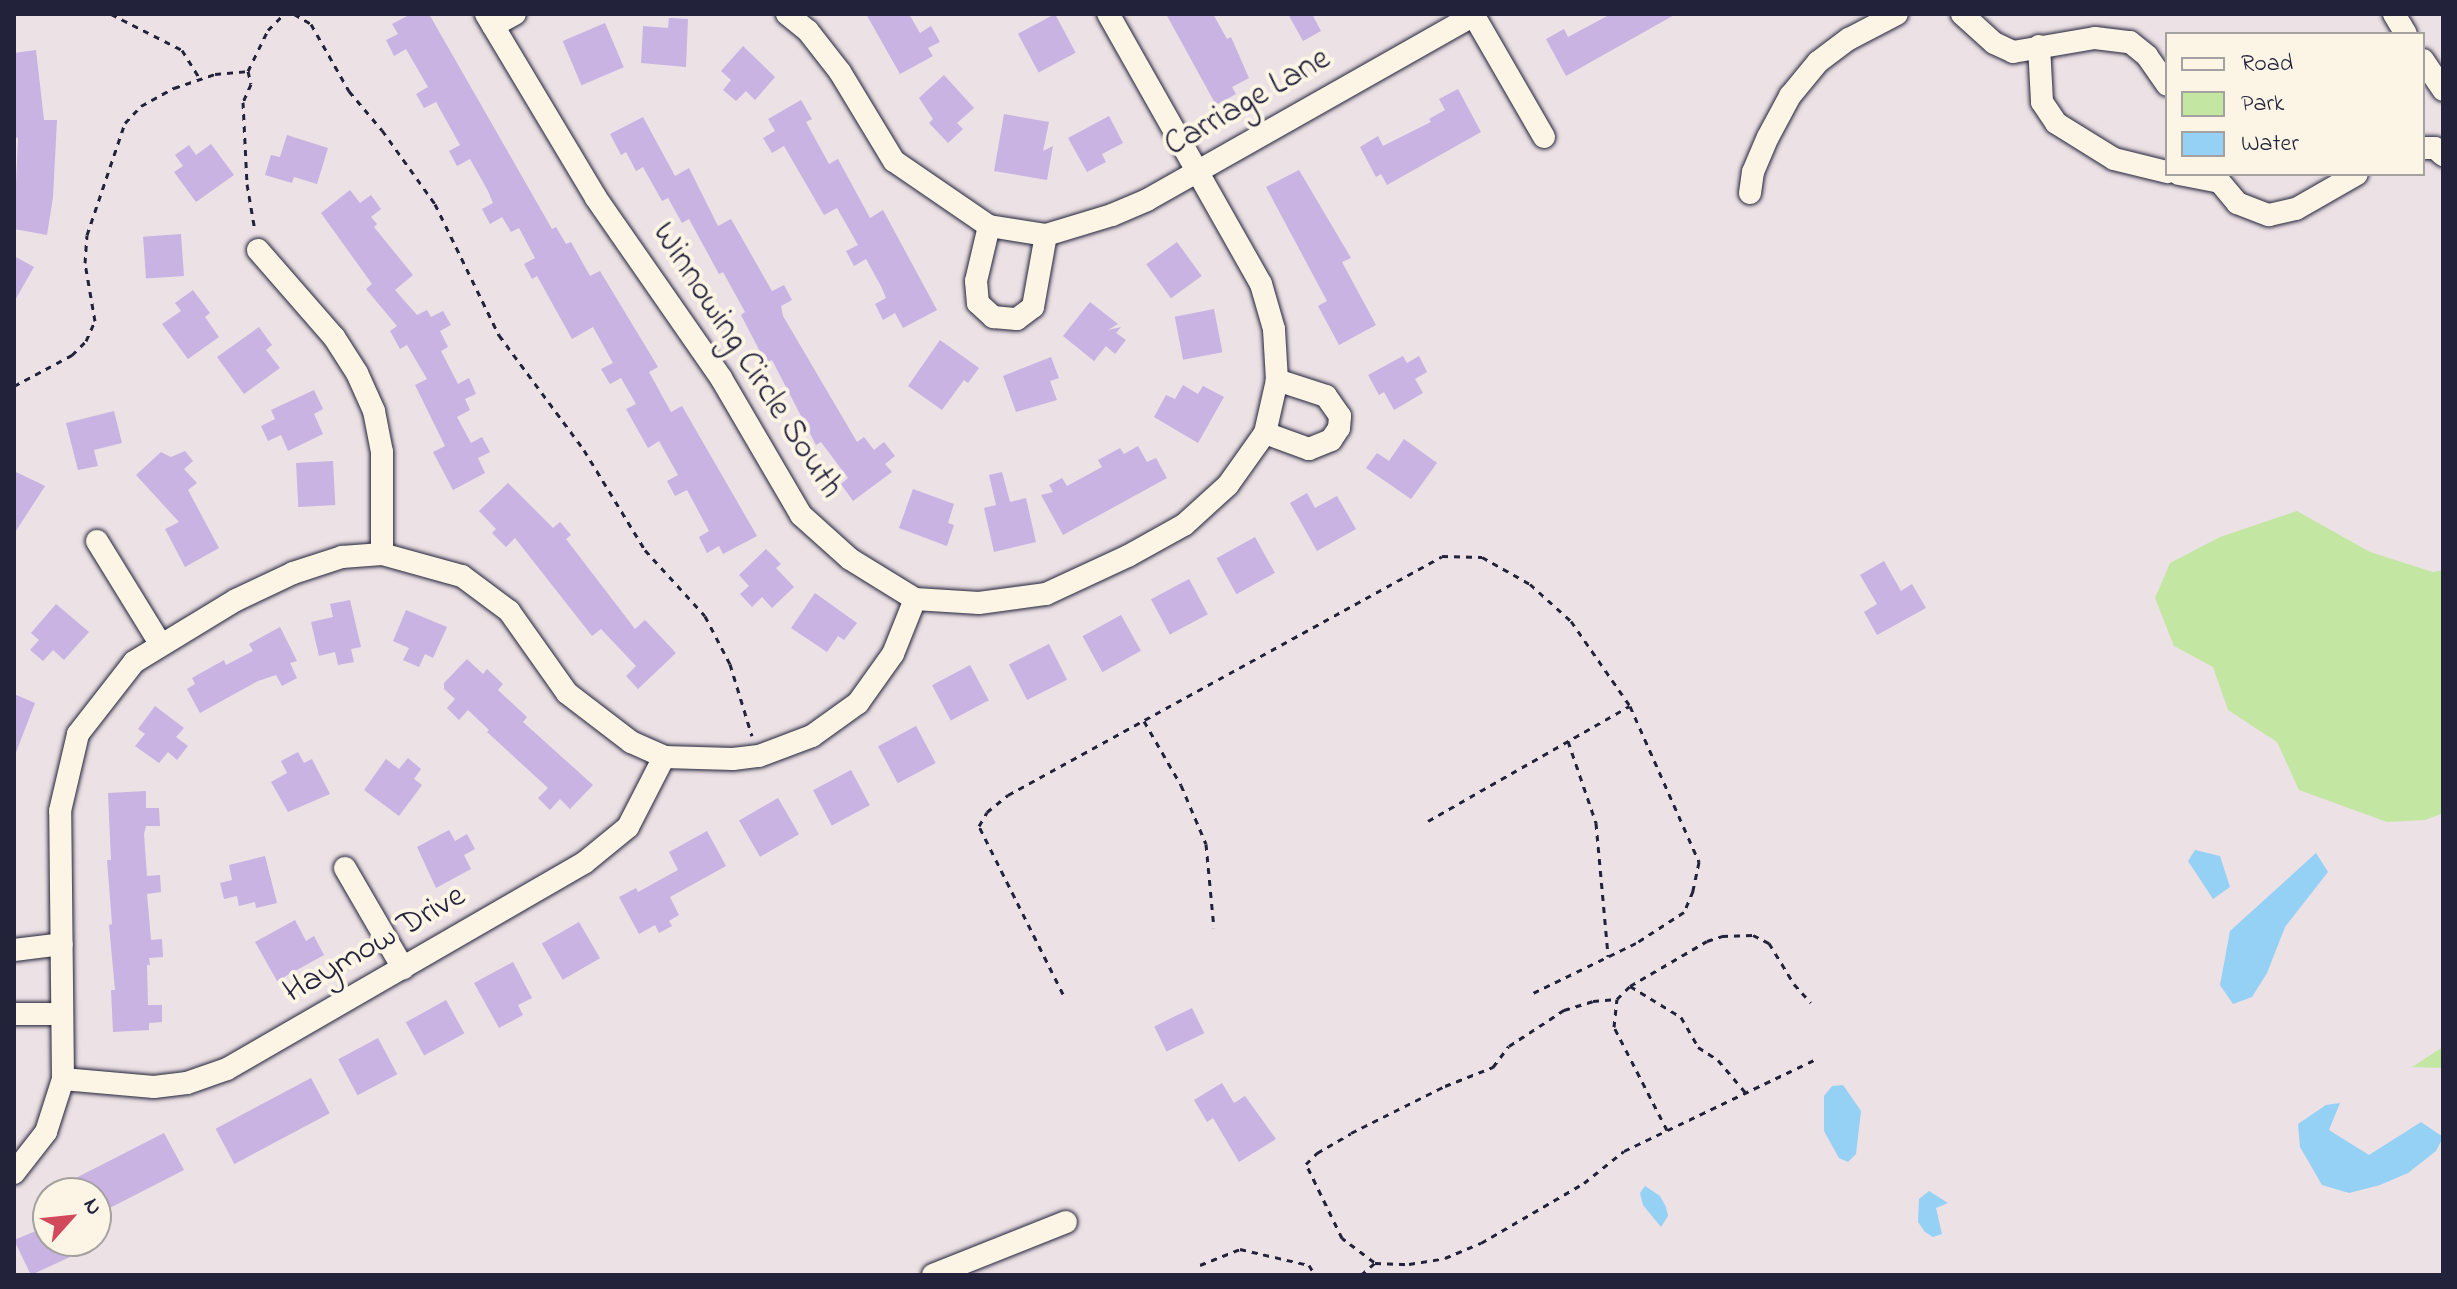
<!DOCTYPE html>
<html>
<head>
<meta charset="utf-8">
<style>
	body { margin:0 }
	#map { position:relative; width:2457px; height:1289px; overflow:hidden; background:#ece1e4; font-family:"Indie Flower",sans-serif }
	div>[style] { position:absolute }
	.green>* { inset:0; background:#c3e7a2 }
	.water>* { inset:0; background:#95d0f5 }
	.building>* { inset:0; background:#c8b3e3; transform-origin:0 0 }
	.path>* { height:3px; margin-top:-1.5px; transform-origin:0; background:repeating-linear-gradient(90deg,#22223b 0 6px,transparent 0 12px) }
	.roads { filter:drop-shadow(0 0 2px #22223b) drop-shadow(0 0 2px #22223b) }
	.minor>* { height:22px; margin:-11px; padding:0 11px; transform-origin:11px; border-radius:11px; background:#fcf5e5 }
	span { translate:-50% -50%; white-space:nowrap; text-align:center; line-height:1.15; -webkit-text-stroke:8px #fcf5e5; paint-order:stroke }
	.street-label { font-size:34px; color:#22223b }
	.frame { position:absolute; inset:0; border:16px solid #22223b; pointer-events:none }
	.legend { position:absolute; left:2165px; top:32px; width:260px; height:144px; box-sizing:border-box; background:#fcf5e5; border:2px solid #a5a1a1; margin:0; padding:10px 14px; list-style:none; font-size:24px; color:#22223b }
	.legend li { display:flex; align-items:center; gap:16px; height:40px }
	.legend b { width:40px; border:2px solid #a5a1a1 }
	.north { position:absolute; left:32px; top:1177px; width:80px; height:80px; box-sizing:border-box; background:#fcf5e5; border:2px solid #a5a1a1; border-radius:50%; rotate:63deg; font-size:22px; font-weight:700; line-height:32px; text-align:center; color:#22223b }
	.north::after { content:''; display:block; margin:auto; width:28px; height:36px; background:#d1495b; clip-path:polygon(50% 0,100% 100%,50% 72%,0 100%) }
</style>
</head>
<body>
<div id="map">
	<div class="green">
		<div style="clip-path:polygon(2297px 511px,2370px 552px,2433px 572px,2443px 570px,2443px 813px,2425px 820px,2387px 822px,2299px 790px,2277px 742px,2228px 710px,2213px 667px,2174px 646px,2155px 598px,2170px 563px,2220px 537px)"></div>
		<div style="clip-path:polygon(2443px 1047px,2443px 1068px,2412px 1067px)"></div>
	</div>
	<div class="water">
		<div style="clip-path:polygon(2195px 850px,2220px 856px,2230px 887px,2213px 899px,2188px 861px)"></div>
		<div style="clip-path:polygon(2316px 853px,2328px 872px,2285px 927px,2267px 973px,2252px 997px,2233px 1004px,2220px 985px,2230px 931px)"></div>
		<div style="clip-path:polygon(1843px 1085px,1861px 1111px,1856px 1154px,1848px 1162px,1839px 1158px,1824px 1131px,1824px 1096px,1832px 1086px)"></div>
		<div style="clip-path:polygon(2340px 1103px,2329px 1130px,2369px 1155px,2421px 1122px,2443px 1137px,2436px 1151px,2408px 1173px,2380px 1185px,2349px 1193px,2322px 1185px,2300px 1147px,2298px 1124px,2326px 1105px)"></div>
		<div style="clip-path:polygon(1645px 1186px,1660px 1196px,1666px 1207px,1668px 1216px,1661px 1227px,1643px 1205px,1640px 1193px)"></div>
		<div style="clip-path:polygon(1929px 1191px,1948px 1203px,1936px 1208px,1942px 1234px,1933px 1237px,1925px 1232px,1918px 1222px,1919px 1199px)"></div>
	</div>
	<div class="building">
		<div style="clip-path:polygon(411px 14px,429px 14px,552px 229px,556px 227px,566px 244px,571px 242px,590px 276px,600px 271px,658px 367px,649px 372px,671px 412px,682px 406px,757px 536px,723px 554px,719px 546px,707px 553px,699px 537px,709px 531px,687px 490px,675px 496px,667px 481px,678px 475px,659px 441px,648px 448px,626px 409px,636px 404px,621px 378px,610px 384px,601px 369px,613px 363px,593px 327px,572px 339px,537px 276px,532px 279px,524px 264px,535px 258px,519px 228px,511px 232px,502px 217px,490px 224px,482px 209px,493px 203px,488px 191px,470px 159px,457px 166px,449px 151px,460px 145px,436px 102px,424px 108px,416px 94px,428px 87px,406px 49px,394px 56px,386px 40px,398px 34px,392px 24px)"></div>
		<div style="clip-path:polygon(866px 14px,909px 14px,920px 33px,931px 26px,940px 42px,928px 48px,933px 56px,900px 74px)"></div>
		<div style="left:1055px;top:14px;width:44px;height:42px;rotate:62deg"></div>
		<div style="clip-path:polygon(1166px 14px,1213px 14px,1227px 39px,1231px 37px,1249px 78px,1232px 87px,1236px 94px,1216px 105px)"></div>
		<div style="clip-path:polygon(1288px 14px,1312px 14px,1321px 31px,1303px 41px)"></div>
		<div style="clip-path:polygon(1611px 14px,1676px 14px,1566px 76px,1546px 39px,1564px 29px,1568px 37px)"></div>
		<div style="clip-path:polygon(669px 18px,688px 19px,686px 67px,641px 63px,643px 26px,668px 28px)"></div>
		<div style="left:605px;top:23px;width:48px;height:46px;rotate:67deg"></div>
		<div style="clip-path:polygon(743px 46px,775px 77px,755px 100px,746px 91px,736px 101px,723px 90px,731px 80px,721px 71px)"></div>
		<div style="clip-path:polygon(36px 50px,44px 120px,57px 120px,53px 197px,47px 235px,14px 229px,18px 138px,14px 137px,14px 53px)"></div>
		<div style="clip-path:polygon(944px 75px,974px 108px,957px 123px,963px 129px,948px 143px,929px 123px,933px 119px,919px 98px)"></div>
		<div style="clip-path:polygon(1458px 89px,1481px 132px,1387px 185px,1381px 174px,1376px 177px,1360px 147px,1378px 136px,1383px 146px,1431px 122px,1429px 119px,1445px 110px,1439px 99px)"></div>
		<div style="clip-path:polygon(801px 100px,812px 119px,806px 122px,829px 164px,838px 159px,870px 218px,883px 210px,937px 310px,903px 328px,895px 313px,883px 320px,875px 304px,886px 298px,882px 288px,866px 259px,854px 266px,846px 251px,858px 245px,837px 208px,824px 215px,784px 146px,772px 153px,763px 138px,775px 131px,768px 119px)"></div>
		<div style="clip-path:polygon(1004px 114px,1049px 122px,1043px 151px,1053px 146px,1047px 180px,994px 171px)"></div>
		<div style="clip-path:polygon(1109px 116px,1123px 143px,1102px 154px,1106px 162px,1087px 172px,1068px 138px)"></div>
		<div style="clip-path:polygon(643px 117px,675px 176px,689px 168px,718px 226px,731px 219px,772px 291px,784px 285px,792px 300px,781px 306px,783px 316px,857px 442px,864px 437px,874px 450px,884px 442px,895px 456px,885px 464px,892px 472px,853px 501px,841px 484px,848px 478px,821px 442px,816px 445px,772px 360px,766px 363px,741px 315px,745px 312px,723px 272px,719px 274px,689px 219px,682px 223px,668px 198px,662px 201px,643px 167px,636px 171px,626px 152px,621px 155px,610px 134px)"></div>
		<div style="clip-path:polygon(287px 135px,328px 148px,317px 184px,294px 177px,292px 183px,265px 175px,271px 155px,280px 157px)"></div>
		<div style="clip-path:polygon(211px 144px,234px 175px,196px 202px,174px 172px,183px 166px,175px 155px,189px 145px,196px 155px)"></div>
		<div style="clip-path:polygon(1299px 170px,1351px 258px,1342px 262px,1376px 325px,1339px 345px,1318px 306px,1327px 301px,1266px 187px)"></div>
		<div style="clip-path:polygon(350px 190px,360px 203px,371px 195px,381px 209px,371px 217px,377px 224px,374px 227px,413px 275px,395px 290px,417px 315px,427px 310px,431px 317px,443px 311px,451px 325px,440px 331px,448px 347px,441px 351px,458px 384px,469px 378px,476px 394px,465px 399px,470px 410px,457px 417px,471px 443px,482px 437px,490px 452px,478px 458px,485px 473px,453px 490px,433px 452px,445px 446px,415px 385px,427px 379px,407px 345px,400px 349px,390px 331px,397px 326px,366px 289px,372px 284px,321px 213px)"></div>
		<div style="left:181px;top:234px;width:42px;height:38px;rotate:86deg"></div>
		<div style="left:1177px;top:242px;width:42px;height:38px;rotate:54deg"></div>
		<div style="clip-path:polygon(14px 256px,34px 267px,14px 302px)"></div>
		<div style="clip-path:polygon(193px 290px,210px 313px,205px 317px,219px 337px,188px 359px,162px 324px,181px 311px,175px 303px)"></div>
		<div style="clip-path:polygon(1090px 302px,1118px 324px,1108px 330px,1121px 327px,1116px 333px,1126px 340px,1115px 354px,1106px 346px,1094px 361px,1063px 336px)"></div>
		<div style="left:1214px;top:309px;width:44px;height:40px;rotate:79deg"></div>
		<div style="clip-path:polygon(259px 327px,272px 345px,266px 350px,280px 368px,244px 394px,217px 357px)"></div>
		<div style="clip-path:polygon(940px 340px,979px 368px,968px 383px,964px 380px,942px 410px,908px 386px)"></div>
		<div style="clip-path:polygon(1403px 356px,1407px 363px,1419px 356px,1427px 372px,1415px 379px,1423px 393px,1394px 410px,1384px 392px,1379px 395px,1368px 375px)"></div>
		<div style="clip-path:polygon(1051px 357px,1059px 378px,1050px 381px,1057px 400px,1016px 412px,1003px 376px)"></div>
		<div style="clip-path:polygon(1183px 385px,1198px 394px,1203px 386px,1224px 397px,1198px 443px,1154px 417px,1166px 395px,1175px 399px)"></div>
		<div style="clip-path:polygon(314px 390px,323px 409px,314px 414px,323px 434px,288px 451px,281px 435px,268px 441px,261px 426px,275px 419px,271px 410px)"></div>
		<div style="clip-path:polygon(114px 411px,122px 443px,94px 450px,98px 466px,78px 470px,66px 423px)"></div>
		<div style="clip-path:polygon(1404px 439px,1437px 463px,1411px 499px,1366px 468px,1377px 453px,1389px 461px)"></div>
		<div style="clip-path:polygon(1138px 446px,1147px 462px,1156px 458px,1167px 478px,1063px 535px,1041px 495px,1053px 492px,1049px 485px,1062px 478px,1067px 486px,1102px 467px,1098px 460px,1120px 448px,1124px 454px)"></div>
		<div style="clip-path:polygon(185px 451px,193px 461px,184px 469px,197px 483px,188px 490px,219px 548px,185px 567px,165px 529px,179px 522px,136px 475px,161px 452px,171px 457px)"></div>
		<div style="left:333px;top:461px;width:44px;height:37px;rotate:87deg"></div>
		<div style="clip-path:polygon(14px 471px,45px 486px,14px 534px)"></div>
		<div style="clip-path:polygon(1002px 472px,1010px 502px,1026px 498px,1036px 542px,994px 552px,984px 508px,996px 505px,989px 475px)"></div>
		<div style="clip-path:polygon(508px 483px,553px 528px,560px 522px,571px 535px,566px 539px,635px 629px,645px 620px,676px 653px,638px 689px,626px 676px,636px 666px,601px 629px,592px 636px,515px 538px,506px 547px,492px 533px,496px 529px,479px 511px)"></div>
		<div style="clip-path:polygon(913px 489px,954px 504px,948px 523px,954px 525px,947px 546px,899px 528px)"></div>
		<div style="clip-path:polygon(1307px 493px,1315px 508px,1337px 496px,1356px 529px,1317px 551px,1290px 503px)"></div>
		<div style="left:1255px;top:537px;width:41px;height:44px;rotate:61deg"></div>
		<div style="clip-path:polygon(766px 549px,781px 564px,776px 568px,794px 587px,772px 608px,762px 597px,752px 607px,740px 594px,749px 586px,739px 575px)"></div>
		<div style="clip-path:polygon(1884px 561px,1901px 591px,1912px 584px,1926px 608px,1877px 635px,1864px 612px,1877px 604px,1860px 575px)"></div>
		<div style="left:1189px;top:579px;width:40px;height:43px;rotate:62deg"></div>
		<div style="clip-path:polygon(815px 593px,857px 623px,844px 640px,838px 636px,827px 652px,791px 628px)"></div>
		<div style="clip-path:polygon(350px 600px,361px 647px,351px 649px,354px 662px,338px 665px,335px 652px,319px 656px,311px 622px,333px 617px,330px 604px)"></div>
		<div style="clip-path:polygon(56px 604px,89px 632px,64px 660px,53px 650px,43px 661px,30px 650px,39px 640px,31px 633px)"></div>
		<div style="clip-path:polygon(406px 610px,447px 627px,433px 658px,425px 654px,419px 667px,403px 660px,409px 648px,393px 641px)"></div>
		<div style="left:1121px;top:615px;width:41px;height:44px;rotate:61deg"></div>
		<div style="clip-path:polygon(280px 627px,297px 661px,290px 663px,297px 678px,282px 686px,276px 675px,258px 681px,200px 713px,187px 689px,195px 684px,192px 678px,224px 660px,226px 665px,253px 651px,249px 644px)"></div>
		<div style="left:1049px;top:644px;width:40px;height:45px;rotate:63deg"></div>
		<div style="clip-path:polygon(467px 659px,483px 674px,487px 669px,503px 684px,498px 690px,527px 717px,523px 722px,593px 785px,570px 809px,560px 799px,550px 810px,538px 798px,548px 788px,487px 732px,489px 730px,468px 710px,459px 720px,447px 708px,455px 699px,444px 689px,444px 683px)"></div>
		<div style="left:970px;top:665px;width:40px;height:43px;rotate:62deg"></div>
		<div style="clip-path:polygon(14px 694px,35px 703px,15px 755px,14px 755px)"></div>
		<div style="clip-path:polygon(155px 706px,184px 728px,176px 737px,188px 746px,177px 760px,168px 752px,159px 763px,135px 746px,145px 734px,138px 729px)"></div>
		<div style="left:916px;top:726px;width:42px;height:43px;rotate:62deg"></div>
		<div style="clip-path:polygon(298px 752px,304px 763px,312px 759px,330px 794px,288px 812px,271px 782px,287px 773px,281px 761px)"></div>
		<div style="clip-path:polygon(408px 758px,421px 769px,414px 779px,422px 785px,399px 816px,364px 790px,386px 759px,399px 769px)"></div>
		<div style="left:851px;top:770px;width:40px;height:43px;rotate:62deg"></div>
		<div style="clip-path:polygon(146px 791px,146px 808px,159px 808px,160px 826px,146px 826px,144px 834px,147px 876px,160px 875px,161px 892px,147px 894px,151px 940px,162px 939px,163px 957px,149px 958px,150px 965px,147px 965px,148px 1005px,162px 1005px,162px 1022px,149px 1023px,149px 1030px,113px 1032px,111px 990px,115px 990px,109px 925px,112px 924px,107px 860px,111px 860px,108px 793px)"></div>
		<div style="left:778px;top:798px;width:42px;height:45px;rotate:60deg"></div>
		<div style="clip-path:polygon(449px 830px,455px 841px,467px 834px,475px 849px,464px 855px,471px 869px,436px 888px,417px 847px)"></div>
		<div style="clip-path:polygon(707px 831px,726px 866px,670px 897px,679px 915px,669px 921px,672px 926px,659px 933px,655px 925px,639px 934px,619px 897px,636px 888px,638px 892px,678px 870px,669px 852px)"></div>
		<div style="clip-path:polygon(265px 856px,277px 903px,256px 908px,255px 902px,239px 906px,237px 896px,224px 899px,220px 883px,232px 880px,229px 865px)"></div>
		<div style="clip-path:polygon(295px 920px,306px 941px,314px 936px,324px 955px,277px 981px,255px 942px)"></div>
		<div style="left:579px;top:922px;width:42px;height:43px;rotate:60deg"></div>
		<div style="clip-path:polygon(513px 962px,532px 998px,518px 1005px,523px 1015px,499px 1028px,474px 983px)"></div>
		<div style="left:446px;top:1000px;width:38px;height:46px;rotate:61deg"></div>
		<div style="left:1192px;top:1008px;width:28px;height:42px;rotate:64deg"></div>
		<div style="left:378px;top:1038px;width:41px;height:45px;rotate:62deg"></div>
		<div style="left:311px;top:1078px;width:40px;height:108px;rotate:62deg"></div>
		<div style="clip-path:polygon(1222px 1083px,1234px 1103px,1245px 1096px,1276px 1139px,1239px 1162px,1213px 1118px,1207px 1122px,1194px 1100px)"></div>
		<div style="clip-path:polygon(164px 1133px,184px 1170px,96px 1215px,96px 1193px,74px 1193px,68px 1182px)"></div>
		<div style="clip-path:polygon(48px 1226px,48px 1241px,61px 1241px,70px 1257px,31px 1275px,14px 1240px)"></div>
	</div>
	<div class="path">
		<div style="left:111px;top:14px;width:80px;rotate:26.9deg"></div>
		<div style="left:182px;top:50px;width:34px;rotate:58deg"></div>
		<div style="left:294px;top:14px;width:20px;rotate:30deg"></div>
		<div style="left:311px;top:24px;width:77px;rotate:60.4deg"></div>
		<div style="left:349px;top:91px;width:51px;rotate:49.8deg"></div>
		<div style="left:382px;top:130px;width:91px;rotate:54.4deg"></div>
		<div style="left:435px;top:204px;width:146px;rotate:64deg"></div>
		<div style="left:499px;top:335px;width:143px;rotate:53.5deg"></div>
		<div style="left:584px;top:450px;width:117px;rotate:58.6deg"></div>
		<div style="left:645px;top:550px;width:89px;rotate:47.7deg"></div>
		<div style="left:705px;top:616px;width:54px;rotate:62.5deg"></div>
		<div style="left:730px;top:664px;width:75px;rotate:73deg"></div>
		<div style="left:248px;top:71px;width:13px;rotate:77deg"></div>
		<div style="left:251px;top:84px;width:20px;rotate:114deg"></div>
		<div style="left:243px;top:102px;width:82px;rotate:87.2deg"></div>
		<div style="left:247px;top:184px;width:48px;rotate:80.3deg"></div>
		<div style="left:14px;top:386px;width:66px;rotate:-28.1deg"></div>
		<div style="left:72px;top:355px;width:20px;rotate:-45deg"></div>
		<div style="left:86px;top:341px;width:22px;rotate:-66deg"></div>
		<div style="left:95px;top:321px;width:59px;rotate:-99.8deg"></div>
		<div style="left:85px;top:263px;width:28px;rotate:-86deg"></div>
		<div style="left:87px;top:235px;width:118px;rotate:-71.3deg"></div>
		<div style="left:125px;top:123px;width:23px;rotate:-47deg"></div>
		<div style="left:141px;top:106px;width:38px;rotate:-29deg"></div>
		<div style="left:174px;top:88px;width:43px;rotate:-18.9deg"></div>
		<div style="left:215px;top:74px;width:33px;rotate:-5deg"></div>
		<div style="left:248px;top:71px;width:46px;rotate:-64deg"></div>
		<div style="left:268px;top:30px;width:23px;rotate:-45deg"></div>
		<div style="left:1144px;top:721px;width:74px;rotate:60deg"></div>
		<div style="left:1181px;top:785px;width:64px;rotate:67deg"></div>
		<div style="left:1206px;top:844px;width:84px;rotate:84.6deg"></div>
		<div style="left:1568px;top:741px;width:87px;rotate:71.1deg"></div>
		<div style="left:1596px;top:823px;width:134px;rotate:84.8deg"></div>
		<div style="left:1428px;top:821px;width:232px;rotate:-29.7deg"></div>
		<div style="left:1630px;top:706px;width:171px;rotate:66.1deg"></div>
		<div style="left:1699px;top:862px;width:30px;rotate:102deg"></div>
		<div style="left:1693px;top:891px;width:23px;rotate:113deg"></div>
		<div style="left:1684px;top:912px;width:57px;rotate:147.1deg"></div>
		<div style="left:1636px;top:943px;width:117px;rotate:154.1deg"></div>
		<div style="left:1630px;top:986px;width:60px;rotate:31.3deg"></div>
		<div style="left:1681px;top:1017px;width:34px;rotate:60deg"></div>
		<div style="left:1698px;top:1047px;width:24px;rotate:33deg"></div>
		<div style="left:1718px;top:1060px;width:42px;rotate:49.8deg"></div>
		<div style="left:1063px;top:994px;width:188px;rotate:-116.6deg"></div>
		<div style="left:979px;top:826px;width:16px;rotate:-60deg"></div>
		<div style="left:987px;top:812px;width:27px;rotate:-39deg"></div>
		<div style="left:1008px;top:795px;width:495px;rotate:-28.8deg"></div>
		<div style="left:1442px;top:556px;width:40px;rotate:1.4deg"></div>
		<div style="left:1482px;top:557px;width:55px;rotate:29.4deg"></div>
		<div style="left:1530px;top:584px;width:55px;rotate:42.1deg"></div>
		<div style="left:1571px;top:621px;width:103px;rotate:55.2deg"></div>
		<div style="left:1667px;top:1130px;width:116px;rotate:-117.2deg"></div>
		<div style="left:1614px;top:1027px;width:28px;rotate:-84deg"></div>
		<div style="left:1617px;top:999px;width:18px;rotate:-45deg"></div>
		<div style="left:1630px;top:986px;width:89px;rotate:-30.3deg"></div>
		<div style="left:1707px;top:941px;width:16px;rotate:-18deg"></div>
		<div style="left:1722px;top:936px;width:31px;rotate:-2deg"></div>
		<div style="left:1753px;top:935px;width:18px;rotate:27deg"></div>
		<div style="left:1769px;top:943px;width:48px;rotate:58.6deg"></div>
		<div style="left:1794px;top:984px;width:25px;rotate:48deg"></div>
		<div style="left:1374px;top:1262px;width:40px;rotate:-143deg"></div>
		<div style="left:1342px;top:1238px;width:82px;rotate:-115.9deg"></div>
		<div style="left:1306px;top:1164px;width:16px;rotate:-45deg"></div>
		<div style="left:1317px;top:1153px;width:39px;rotate:-30deg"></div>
		<div style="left:1351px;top:1133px;width:105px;rotate:-26.6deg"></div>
		<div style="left:1445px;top:1086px;width:52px;rotate:-21.6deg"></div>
		<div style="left:1493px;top:1067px;width:26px;rotate:-53deg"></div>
		<div style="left:1509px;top:1046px;width:66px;rotate:-33.2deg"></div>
		<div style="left:1564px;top:1010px;width:30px;rotate:-17deg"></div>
		<div style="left:1593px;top:1001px;width:24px;rotate:-5deg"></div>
		<div style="left:1200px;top:1265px;width:43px;rotate:-21.8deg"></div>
		<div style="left:1240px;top:1249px;width:71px;rotate:13.1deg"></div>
		<div style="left:1309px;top:1265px;width:12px;rotate:59deg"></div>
		<div style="left:1361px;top:1275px;width:18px;rotate:-41deg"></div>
		<div style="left:1375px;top:1263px;width:34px;rotate:2deg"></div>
		<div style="left:1409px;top:1264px;width:36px;rotate:-9deg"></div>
		<div style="left:1445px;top:1258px;width:39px;rotate:-23deg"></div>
		<div style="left:1481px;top:1243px;width:119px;rotate:-30.2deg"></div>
		<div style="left:1584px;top:1183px;width:51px;rotate:-38.7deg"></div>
		<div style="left:1624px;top:1151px;width:211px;rotate:-25.6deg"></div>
	</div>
	<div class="roads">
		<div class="minor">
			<div style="left:486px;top:14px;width:214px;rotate:59.1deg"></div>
			<div style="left:596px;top:198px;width:219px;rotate:55.2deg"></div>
			<div style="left:721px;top:378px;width:159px;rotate:59.7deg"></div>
			<div style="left:801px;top:515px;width:66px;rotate:41.9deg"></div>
			<div style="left:850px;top:559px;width:76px;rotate:31.6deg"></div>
			<div style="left:915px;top:599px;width:64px;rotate:3.6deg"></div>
			<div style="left:979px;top:603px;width:68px;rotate:-7.7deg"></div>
			<div style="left:1046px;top:594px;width:90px;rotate:-24.9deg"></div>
			<div style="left:1128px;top:556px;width:64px;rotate:-29deg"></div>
			<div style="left:1184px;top:525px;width:59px;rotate:-42.3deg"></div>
			<div style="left:1228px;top:485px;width:64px;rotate:-54.6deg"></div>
			<div style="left:1265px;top:433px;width:54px;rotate:-77.2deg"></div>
			<div style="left:1277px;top:380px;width:51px;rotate:-93.4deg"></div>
			<div style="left:1274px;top:329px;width:47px;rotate:-106.1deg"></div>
			<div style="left:1261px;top:284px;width:310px;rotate:-119.5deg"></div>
			<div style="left:787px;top:14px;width:27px;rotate:39deg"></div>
			<div style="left:808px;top:31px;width:52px;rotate:52deg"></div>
			<div style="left:840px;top:72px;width:104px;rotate:58.8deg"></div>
			<div style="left:894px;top:161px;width:115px;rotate:34.4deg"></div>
			<div style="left:989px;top:226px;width:58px;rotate:9deg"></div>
			<div style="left:1046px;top:235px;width:69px;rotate:-16.9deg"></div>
			<div style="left:1112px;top:215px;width:38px;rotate:-23deg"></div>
			<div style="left:1147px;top:200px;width:378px;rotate:-29.5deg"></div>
			<div style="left:1473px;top:14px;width:142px;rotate:60deg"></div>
			<div style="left:1962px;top:14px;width:43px;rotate:42.2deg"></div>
			<div style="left:1994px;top:43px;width:21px;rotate:25deg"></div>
			<div style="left:2013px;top:52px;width:83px;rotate:-9.7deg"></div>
			<div style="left:2095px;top:38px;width:35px;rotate:7deg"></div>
			<div style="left:2130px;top:42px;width:22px;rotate:39deg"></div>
			<div style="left:2147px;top:56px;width:35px;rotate:55deg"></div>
			<div style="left:2394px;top:14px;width:23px;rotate:59deg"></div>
			<div style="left:493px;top:26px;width:25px;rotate:-29deg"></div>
			<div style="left:2039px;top:46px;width:56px;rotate:86.9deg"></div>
			<div style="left:2042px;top:102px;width:25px;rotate:56deg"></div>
			<div style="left:2056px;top:123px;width:68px;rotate:31.8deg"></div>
			<div style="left:2114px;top:159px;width:55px;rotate:13.8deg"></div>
			<div style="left:2423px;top:60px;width:36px;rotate:56deg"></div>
			<div style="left:2423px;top:148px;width:12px"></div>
			<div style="left:2435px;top:148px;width:11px;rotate:41deg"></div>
			<div style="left:2179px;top:174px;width:38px;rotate:11deg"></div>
			<div style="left:2213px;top:174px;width:38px;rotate:50deg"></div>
			<div style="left:2237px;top:203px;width:34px;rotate:21deg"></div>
			<div style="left:2269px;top:215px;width:28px;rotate:-13deg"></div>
			<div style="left:2296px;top:209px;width:70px;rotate:-29.8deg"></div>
			<div style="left:1750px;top:193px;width:21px;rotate:-82deg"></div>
			<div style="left:1753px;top:172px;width:38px;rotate:-67deg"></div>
			<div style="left:1768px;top:137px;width:47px;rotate:-61.8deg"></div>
			<div style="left:1790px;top:96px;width:44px;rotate:-50.5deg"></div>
			<div style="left:1818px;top:62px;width:39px;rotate:-37deg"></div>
			<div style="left:1849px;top:39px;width:54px;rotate:-27.5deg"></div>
			<div style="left:989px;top:226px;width:57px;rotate:103.3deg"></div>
			<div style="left:976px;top:281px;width:22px;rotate:85deg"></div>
			<div style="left:978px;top:303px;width:21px;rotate:43deg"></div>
			<div style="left:993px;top:317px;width:24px;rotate:5deg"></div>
			<div style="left:1017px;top:319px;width:20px;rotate:-37deg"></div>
			<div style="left:1033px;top:307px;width:73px;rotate:-79.8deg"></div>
			<div style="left:258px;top:250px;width:116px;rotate:48.9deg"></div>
			<div style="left:334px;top:337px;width:43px;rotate:57.4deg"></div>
			<div style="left:357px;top:373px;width:42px;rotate:65.9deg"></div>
			<div style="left:374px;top:411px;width:42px;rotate:79deg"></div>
			<div style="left:382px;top:452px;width:102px;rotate:90deg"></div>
			<div style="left:1265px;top:433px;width:47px;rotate:20deg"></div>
			<div style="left:1309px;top:449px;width:24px;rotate:-22deg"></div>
			<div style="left:1331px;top:440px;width:14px;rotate:-56deg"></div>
			<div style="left:1339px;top:428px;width:12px;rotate:-85deg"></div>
			<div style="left:1340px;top:416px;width:24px;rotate:-125deg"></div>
			<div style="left:1326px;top:396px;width:52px;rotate:-161.9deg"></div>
			<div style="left:97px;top:541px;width:122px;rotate:58.4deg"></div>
			<div style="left:345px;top:868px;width:116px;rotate:59.9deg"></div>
			<div style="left:14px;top:950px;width:48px;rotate:-7.1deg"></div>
			<div style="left:14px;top:1014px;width:47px"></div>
			<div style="left:63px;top:1079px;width:91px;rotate:5deg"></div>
			<div style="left:154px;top:1087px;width:33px;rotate:-7deg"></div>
			<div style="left:187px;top:1083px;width:42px;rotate:-19.3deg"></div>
			<div style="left:227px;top:1069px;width:412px;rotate:-30deg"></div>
			<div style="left:584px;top:863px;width:57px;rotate:-39.3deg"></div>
			<div style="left:628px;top:827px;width:79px;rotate:-62.8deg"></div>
			<div style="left:14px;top:1173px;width:52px;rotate:-52deg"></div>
			<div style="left:46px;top:1132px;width:56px;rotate:-72.2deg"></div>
			<div style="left:63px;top:1079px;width:268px;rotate:-90.6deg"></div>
			<div style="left:60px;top:811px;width:79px;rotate:-76.8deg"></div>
			<div style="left:78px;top:734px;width:91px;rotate:-52.1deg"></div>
			<div style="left:134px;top:662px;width:119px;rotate:-31.3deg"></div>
			<div style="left:236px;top:600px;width:63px;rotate:-25.3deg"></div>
			<div style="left:293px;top:573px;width:52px;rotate:-18.1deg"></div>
			<div style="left:342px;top:557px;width:40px;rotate:-4.3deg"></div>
			<div style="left:382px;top:554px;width:83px;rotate:15.4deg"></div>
			<div style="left:462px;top:576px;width:59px;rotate:36.7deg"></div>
			<div style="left:509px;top:611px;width:100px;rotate:54.7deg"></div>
			<div style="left:567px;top:693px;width:81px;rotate:37.4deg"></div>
			<div style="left:631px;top:742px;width:36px;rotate:24deg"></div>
			<div style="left:664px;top:757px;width:69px;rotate:1.7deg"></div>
			<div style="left:733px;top:759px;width:26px;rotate:-7deg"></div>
			<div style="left:759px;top:756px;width:57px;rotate:-20.7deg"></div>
			<div style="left:812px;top:736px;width:57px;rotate:-35.7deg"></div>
			<div style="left:858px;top:703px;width:60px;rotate:-54.5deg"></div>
			<div style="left:893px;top:654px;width:59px;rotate:-68.2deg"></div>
			<div style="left:933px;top:1275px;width:143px;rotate:-21.7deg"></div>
		</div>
	</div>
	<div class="street-label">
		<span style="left:1248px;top:103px;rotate:-30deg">Carriage Lane</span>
		<span style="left:746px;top:361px;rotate:57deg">Winnowing Circle South</span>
		<span style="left:375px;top:945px;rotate:-30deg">Haymow Drive</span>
	</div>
	<div class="frame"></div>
	<ul class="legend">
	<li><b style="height:10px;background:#fcf5e5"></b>Road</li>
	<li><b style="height:22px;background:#c3e7a2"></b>Park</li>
	<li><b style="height:22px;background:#95d0f5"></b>Water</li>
	</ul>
	<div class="north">N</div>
</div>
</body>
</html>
